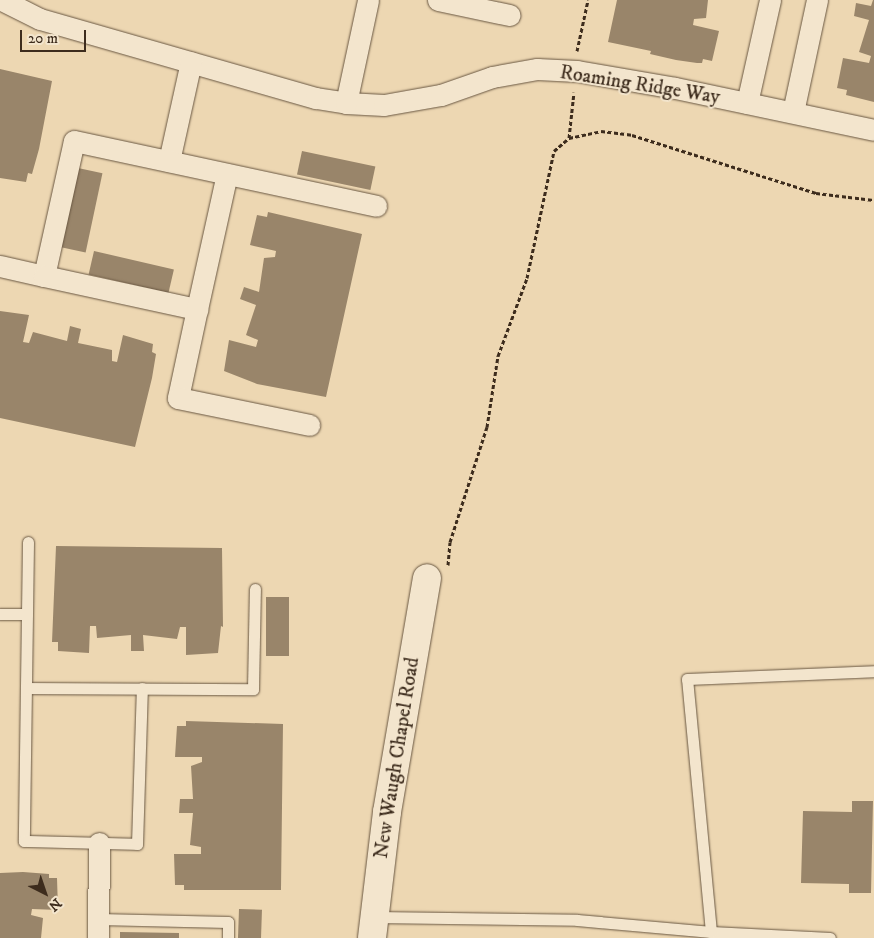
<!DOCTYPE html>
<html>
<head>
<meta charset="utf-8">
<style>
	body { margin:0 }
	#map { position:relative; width:874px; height:938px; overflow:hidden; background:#edd7b2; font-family:"IM FELL DW Pica",serif }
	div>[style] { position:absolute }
	.building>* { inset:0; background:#99856a; transform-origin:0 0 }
	.path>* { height:3px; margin-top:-1.5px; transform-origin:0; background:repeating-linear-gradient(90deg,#3d2c1d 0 4px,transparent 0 6.5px) }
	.roads { filter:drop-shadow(0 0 1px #695742) drop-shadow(0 0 1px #695742) }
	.service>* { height:11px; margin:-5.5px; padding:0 5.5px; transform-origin:5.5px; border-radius:5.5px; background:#f3e5cd }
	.minor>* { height:21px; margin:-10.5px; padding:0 10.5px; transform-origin:10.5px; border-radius:10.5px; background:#f3e5cd }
	.tertiary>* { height:28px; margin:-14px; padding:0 14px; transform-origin:14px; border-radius:14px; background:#f3e5cd }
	span { translate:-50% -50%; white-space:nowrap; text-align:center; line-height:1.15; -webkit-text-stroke:4px #f3e5cd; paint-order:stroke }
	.street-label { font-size:20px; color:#3d2c1d }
	.north { position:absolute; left:20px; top:868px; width:50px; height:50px; -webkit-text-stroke:4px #f3e5cd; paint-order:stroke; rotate:139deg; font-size:14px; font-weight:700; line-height:20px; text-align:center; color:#3d2c1d }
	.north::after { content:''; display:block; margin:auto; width:18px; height:22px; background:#3d2c1d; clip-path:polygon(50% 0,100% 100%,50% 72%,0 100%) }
	.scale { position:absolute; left:20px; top:30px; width:66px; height:22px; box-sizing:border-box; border:2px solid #3d2c1d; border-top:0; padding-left:6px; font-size:15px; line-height:18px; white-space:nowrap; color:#3d2c1d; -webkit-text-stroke:4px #f3e5cd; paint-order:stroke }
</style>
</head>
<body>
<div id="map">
	<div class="building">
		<div style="clip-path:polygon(617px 0,708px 0,706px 18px,694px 19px,693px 25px,719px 31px,712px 61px,703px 59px,702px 63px,697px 63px,676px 60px,650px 54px,651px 51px,608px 42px)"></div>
		<div style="clip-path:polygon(873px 0,874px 0,874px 102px,846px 95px,847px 90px,837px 88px,843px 58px,869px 63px,871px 56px,859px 52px,869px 20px,854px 16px,856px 3px,871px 6px)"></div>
		<div style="clip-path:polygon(0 69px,52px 81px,39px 149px,32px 174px,28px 173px,26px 182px,0 178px)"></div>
		<div style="left:302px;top:151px;width:75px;height:24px;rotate:12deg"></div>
		<div style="left:78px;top:168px;width:25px;height:81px;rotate:12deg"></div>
		<div style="clip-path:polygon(268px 212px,362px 234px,326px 397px,257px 384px,224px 371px,229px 340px,256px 347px,258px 340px,246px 335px,256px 305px,240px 299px,244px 287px,259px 292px,264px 258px,275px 257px,276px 251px,250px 245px,257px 215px,267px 217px)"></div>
		<div style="left:94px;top:251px;width:82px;height:24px;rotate:13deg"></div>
		<div style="clip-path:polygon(0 311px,29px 315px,23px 342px,29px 343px,33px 332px,67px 341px,70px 326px,81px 329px,78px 343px,112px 350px,112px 361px,117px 362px,123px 335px,153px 344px,152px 352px,156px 354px,152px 378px,135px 447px,0 418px)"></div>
		<div style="clip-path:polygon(56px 546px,222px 548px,223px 627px,221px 626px,218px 653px,186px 655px,186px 627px,180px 627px,177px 639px,143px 635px,144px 651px,131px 651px,131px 635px,97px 638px,96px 626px,90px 626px,89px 653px,58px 651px,58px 642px,52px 642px)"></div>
		<div style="left:266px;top:597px;width:23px;height:59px"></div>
		<div style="clip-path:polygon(186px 721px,283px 724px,281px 890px,184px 890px,184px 885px,175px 885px,174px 854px,201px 854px,201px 847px,190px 845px,193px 813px,179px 813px,180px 799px,193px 799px,191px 766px,202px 762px,202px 757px,175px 757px,177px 726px,186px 726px)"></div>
		<div style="clip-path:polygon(852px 801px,873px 801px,871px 893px,849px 893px,849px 884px,801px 883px,803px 811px,852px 812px)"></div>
		<div style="clip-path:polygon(23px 872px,49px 874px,49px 878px,57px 878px,58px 910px,32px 909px,31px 915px,43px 918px,41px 938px,0 938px,0 873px)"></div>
		<div style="left:239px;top:909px;width:23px;height:29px;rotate:2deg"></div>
		<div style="clip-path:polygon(120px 932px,179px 933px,179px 938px,120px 938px)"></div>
	</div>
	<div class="path">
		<div style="left:577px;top:51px;width:52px;rotate:-77.8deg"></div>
		<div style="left:569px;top:138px;width:46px;rotate:-83.8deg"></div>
		<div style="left:448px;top:565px;width:23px;rotate:-85deg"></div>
		<div style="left:450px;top:542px;width:121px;rotate:-72.2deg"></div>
		<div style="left:487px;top:427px;width:72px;rotate:-81.2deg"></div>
		<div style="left:498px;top:356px;width:83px;rotate:-69.6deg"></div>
		<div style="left:527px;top:278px;width:130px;rotate:-78deg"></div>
		<div style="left:554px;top:151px;width:20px;rotate:-41deg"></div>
		<div style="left:569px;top:138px;width:33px;rotate:-12deg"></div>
		<div style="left:601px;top:131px;width:31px;rotate:7deg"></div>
		<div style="left:632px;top:135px;width:193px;rotate:17.5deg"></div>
		<div style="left:816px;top:193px;width:58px;rotate:6.9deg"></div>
	</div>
	<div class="roads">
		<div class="service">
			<div style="left:28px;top:542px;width:299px;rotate:90.8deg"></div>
			<div style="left:24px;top:841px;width:113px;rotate:1.5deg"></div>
			<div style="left:137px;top:844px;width:156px;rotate:-88.2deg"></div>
			<div style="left:0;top:614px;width:27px"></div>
			<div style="left:26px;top:688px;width:227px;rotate:0.3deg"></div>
			<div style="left:253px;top:689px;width:100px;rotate:-88.9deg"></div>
			<div style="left:374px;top:917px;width:203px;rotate:0.8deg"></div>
			<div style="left:577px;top:920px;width:135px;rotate:5.1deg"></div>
			<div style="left:711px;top:932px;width:119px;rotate:2.9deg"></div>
			<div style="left:98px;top:919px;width:130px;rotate:1.3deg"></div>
			<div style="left:228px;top:922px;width:16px;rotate:90deg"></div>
			<div style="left:711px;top:932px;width:254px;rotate:-95.4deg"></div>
			<div style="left:687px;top:679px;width:187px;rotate:-2.4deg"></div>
		</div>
		<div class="minor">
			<div style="left:2px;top:0;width:42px;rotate:26.6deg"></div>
			<div style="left:40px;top:19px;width:287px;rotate:16deg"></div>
			<div style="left:316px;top:98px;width:30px;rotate:9deg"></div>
			<div style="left:346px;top:103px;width:38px;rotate:3deg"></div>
			<div style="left:384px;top:105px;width:58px;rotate:-10deg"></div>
			<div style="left:441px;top:95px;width:54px;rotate:-19.4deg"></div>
			<div style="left:492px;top:77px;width:46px;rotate:-10.1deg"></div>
			<div style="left:537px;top:69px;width:40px;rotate:2.9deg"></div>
			<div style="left:577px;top:71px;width:99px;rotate:9.8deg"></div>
			<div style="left:675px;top:88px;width:203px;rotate:11.9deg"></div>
			<div style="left:438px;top:0;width:73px;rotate:11.9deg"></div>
			<div style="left:346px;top:103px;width:105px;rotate:-77.9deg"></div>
			<div style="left:747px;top:103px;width:106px;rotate:-77.4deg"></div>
			<div style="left:793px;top:112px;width:115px;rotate:-77.9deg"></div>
			<div style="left:169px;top:161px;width:101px;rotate:-77.5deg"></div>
			<div style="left:0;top:266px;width:45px;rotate:12.8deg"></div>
			<div style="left:44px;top:276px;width:138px;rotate:-77.5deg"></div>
			<div style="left:74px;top:141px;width:309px;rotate:12.1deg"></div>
			<div style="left:44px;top:276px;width:157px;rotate:12.2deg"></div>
			<div style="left:197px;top:309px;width:138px;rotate:-77.5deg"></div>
			<div style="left:197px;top:309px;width:91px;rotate:102.1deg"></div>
			<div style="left:178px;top:398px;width:134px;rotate:11.6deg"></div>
			<div style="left:98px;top:938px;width:95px;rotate:-89.4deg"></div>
		</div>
		<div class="tertiary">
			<div style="left:372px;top:938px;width:127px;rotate:-83.2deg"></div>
			<div style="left:387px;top:812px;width:237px;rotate:-80.3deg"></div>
		</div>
	</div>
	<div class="street-label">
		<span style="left:640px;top:85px;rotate:9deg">Roaming Ridge Way</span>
		<span style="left:397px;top:758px;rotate:-81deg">New Waugh Chapel Road</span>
	</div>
	<div class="north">N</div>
	<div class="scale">20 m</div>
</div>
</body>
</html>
